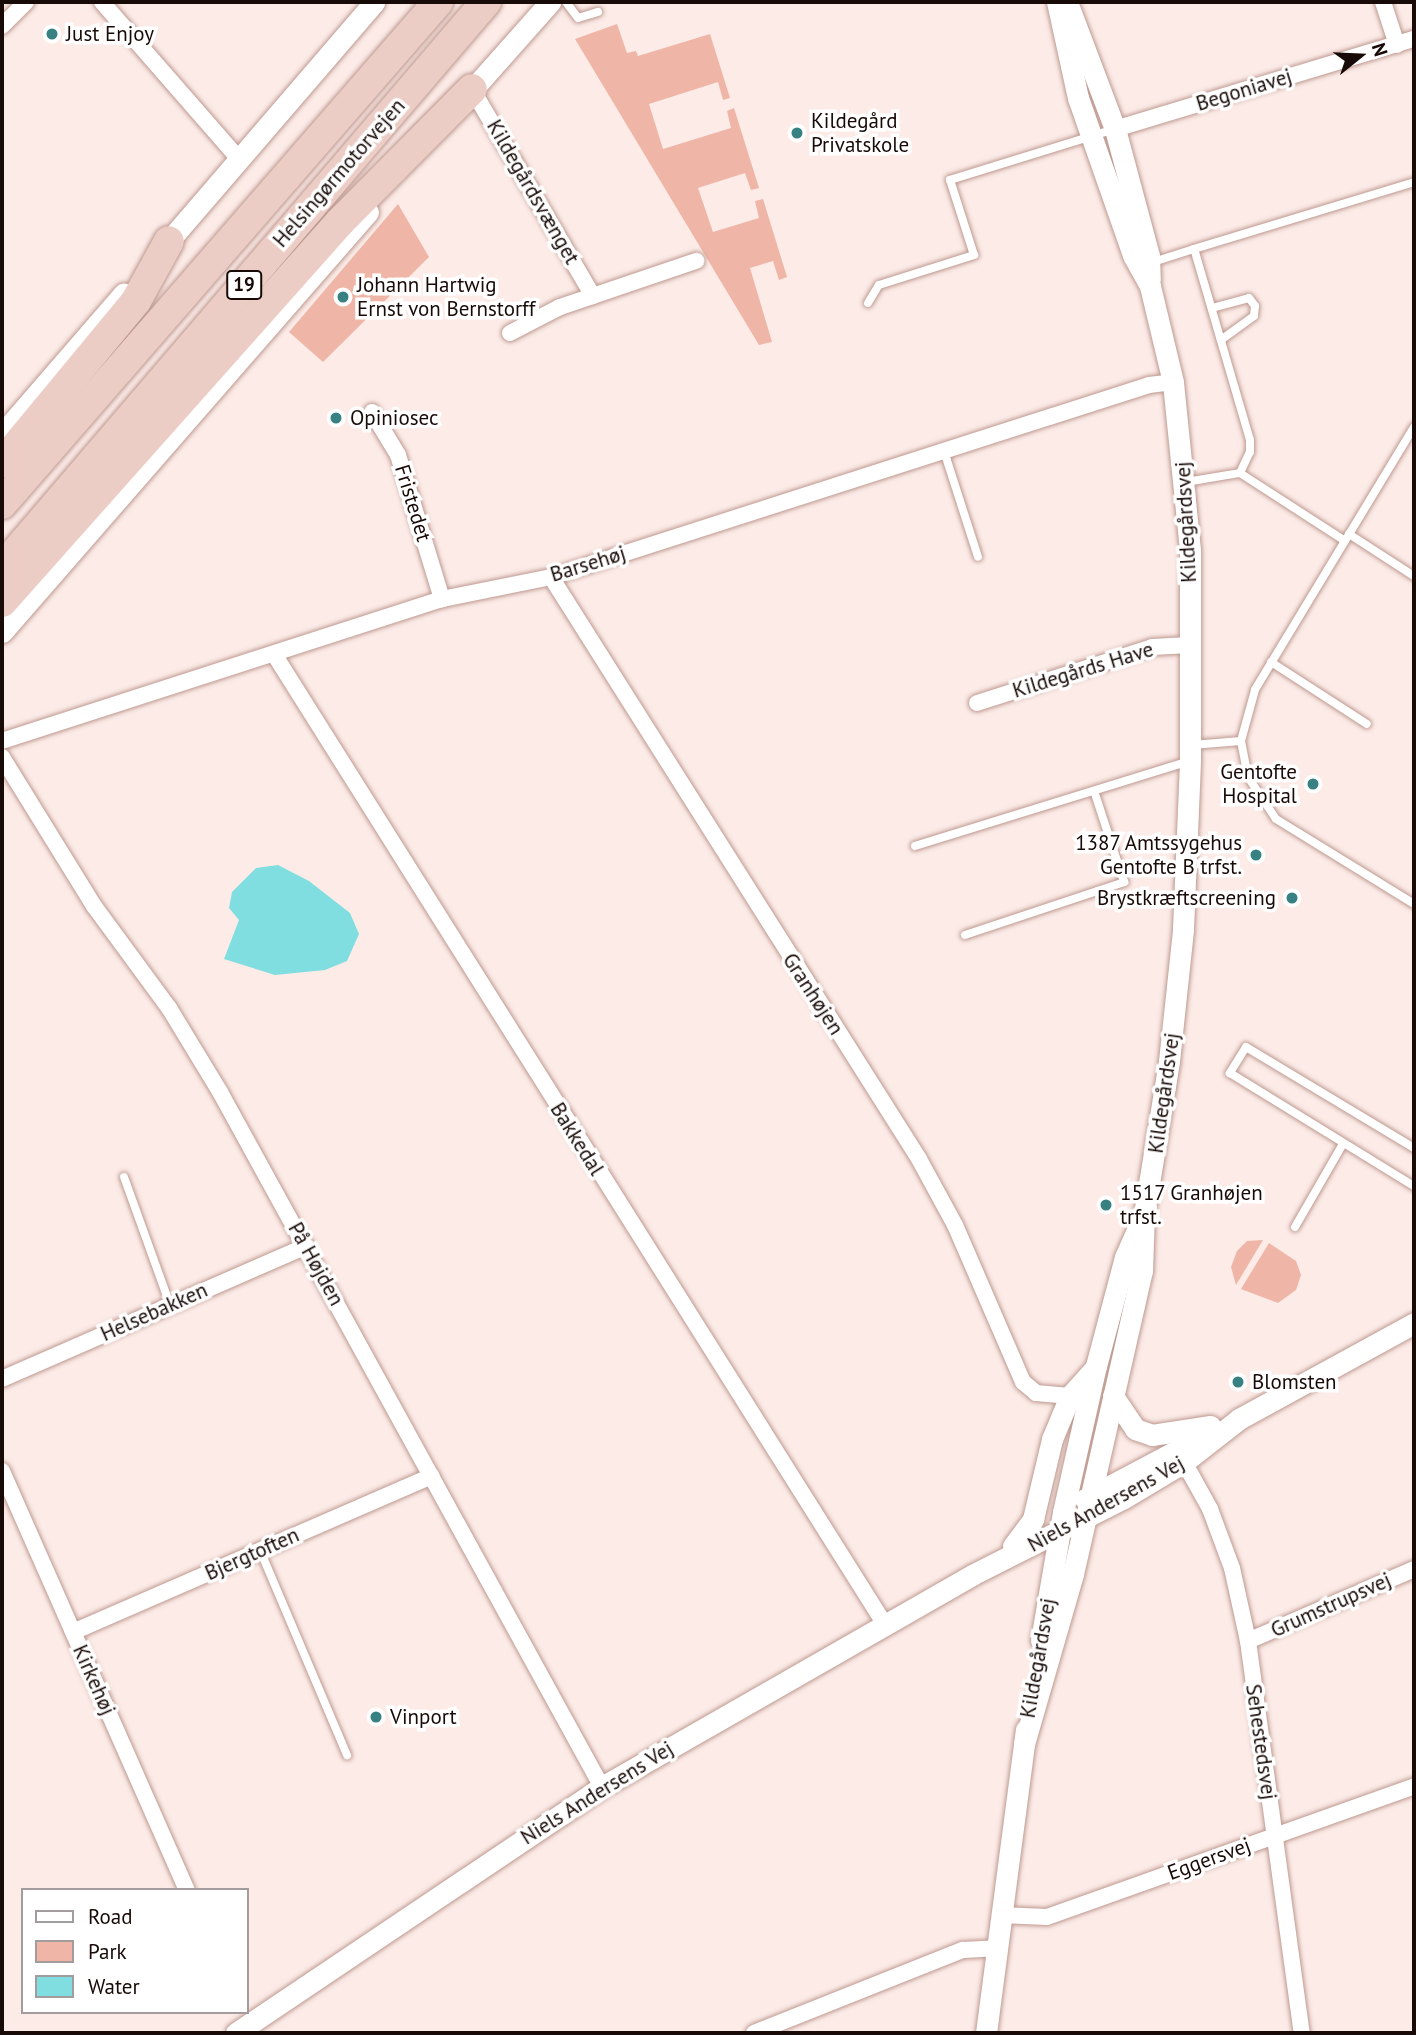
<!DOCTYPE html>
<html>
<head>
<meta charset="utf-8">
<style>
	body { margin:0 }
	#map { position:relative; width:1416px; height:2035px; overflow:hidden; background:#fcebe7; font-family:"PT Sans",sans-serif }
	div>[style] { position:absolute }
	.green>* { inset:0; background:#efb5a7 }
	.water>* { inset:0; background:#80dee0 }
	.roads { filter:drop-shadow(0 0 2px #be9990) drop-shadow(0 0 2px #be9990) }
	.service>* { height:8px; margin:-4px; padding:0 4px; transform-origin:4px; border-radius:4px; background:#fff }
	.minor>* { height:16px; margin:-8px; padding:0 8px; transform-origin:8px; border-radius:8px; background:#fff }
	.tertiary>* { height:21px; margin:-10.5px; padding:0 10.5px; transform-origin:10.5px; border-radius:10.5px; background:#fff }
	.motorway>* { height:30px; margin:-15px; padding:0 15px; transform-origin:15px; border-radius:15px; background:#ebcdc6 }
	.dots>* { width:19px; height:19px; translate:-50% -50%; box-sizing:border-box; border:4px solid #fff; border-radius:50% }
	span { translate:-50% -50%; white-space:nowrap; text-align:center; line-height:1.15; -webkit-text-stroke:7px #fff; paint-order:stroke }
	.shield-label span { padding:2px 5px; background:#fff; border:2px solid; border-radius:5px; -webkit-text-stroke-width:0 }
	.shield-label { font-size:19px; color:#170a07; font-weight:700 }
	.poi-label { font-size:21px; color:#170a07 }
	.left { translate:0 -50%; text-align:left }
	.right { translate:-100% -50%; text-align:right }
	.street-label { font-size:21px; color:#170a07 }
	.frame { position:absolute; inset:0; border:4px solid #170a07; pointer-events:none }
	.legend { position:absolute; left:21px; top:1888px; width:228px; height:126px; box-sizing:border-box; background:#fff; border:2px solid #a29d9c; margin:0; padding:9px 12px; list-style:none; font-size:21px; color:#170a07 }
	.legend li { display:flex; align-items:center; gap:14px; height:35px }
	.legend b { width:35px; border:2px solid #a29d9c }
	.north { position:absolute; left:1325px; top:21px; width:70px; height:70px; -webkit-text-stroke:5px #fff; paint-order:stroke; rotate:72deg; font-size:19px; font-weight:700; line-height:28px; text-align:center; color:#170a07 }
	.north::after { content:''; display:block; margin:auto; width:24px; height:32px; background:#170a07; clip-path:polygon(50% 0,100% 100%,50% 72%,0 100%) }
</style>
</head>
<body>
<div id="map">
	<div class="green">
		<div style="clip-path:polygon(617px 24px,627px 53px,636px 51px,638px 56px,710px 34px,730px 98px,723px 100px,718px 82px,649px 104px,663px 149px,731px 128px,727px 111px,734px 108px,759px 188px,751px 190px,745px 173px,698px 188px,713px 232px,759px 218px,755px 201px,763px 199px,787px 277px,779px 280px,773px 261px,750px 268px,772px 342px,759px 345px,575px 39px)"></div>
		<div style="clip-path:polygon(398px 204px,429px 257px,323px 362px,289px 332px)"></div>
		<div style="clip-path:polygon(1263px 1240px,1236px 1285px,1231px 1267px,1237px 1251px,1247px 1241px)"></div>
		<div style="clip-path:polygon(1269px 1243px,1296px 1261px,1301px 1275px,1296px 1290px,1278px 1303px,1241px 1289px)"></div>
	</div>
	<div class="water">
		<div style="clip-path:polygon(278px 865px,309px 881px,350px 913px,359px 934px,347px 961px,325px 970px,275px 975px,224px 959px,239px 920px,229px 908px,232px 892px,256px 868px)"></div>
	</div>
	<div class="roads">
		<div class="service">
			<div style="left:566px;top:2px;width:20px;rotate:53deg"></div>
			<div style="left:578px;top:18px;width:21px;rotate:-17deg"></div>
			<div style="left:1150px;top:263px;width:46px;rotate:-17.7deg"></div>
			<div style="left:868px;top:303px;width:21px;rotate:-59deg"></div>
			<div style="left:879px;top:285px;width:100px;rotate:-17.5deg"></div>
			<div style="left:974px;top:255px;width:79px;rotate:-107.7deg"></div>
			<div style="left:950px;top:180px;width:173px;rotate:-17.2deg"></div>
			<div style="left:1212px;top:308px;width:38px;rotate:-15deg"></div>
			<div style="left:1249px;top:298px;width:10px;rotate:53deg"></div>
			<div style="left:1255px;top:306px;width:10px;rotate:96deg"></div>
			<div style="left:1254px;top:316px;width:41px;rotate:144deg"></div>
			<div style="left:1414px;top:427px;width:307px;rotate:121.2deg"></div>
			<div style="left:1255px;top:690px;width:53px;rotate:105.4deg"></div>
			<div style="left:1241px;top:741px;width:37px;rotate:79deg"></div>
			<div style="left:1248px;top:777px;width:50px;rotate:56.3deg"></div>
			<div style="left:1276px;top:819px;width:162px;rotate:31.6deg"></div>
			<div style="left:944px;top:451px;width:111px;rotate:72.2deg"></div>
			<div style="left:1240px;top:473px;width:23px;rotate:-65deg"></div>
			<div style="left:1250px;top:452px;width:12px;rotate:-90deg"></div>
			<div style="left:1250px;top:440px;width:199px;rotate:-106.3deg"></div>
			<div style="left:1194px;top:249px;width:230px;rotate:-16.9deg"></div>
			<div style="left:1240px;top:473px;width:125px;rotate:32.9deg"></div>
			<div style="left:1186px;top:482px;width:55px;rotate:-9.5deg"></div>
			<div style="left:1349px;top:534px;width:77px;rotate:32.9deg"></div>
			<div style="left:1271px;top:662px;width:114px;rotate:32.9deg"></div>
			<div style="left:1192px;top:745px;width:49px;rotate:-4.7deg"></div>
			<div style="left:915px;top:846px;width:288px;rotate:-17.2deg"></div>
			<div style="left:965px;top:935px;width:168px;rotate:-18.4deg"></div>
			<div style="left:1124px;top:882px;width:96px;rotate:-108.2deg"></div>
			<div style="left:1414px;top:1148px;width:196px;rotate:-149deg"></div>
			<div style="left:1246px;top:1047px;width:31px;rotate:122deg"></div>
			<div style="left:1230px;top:1073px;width:216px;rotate:31.6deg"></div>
			<div style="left:124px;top:1177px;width:136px;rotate:70.2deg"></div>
			<div style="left:1295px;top:1227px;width:96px;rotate:-60deg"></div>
			<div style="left:260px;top:1550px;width:223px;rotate:67deg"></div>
		</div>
		<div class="minor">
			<div style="left:102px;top:2px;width:210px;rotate:48.9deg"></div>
			<div style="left:1383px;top:2px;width:45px;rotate:72deg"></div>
			<div style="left:2px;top:26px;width:34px;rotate:-45deg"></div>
			<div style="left:472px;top:89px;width:240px;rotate:59.7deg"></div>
			<div style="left:1115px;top:129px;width:312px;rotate:-16.8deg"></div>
			<div style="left:510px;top:333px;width:56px;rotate:-27.5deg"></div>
			<div style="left:560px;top:307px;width:144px;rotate:-18.7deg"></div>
			<div style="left:372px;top:412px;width:50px;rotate:58.8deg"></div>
			<div style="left:398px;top:455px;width:151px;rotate:73deg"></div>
			<div style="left:551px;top:577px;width:689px;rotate:57.69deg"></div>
			<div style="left:919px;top:1159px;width:75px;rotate:61.4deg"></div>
			<div style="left:955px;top:1225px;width:171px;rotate:66.6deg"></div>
			<div style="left:1023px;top:1382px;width:17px;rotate:40deg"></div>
			<div style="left:1036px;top:1393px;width:34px;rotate:5deg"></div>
			<div style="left:274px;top:654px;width:1145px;rotate:57.81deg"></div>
			<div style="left:977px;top:703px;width:184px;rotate:-17.7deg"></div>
			<div style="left:1152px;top:647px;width:37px;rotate:-3deg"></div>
			<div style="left:2px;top:741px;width:462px;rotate:-17.9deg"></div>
			<div style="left:442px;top:599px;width:111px;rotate:-11.4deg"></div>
			<div style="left:551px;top:577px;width:628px;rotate:-17.8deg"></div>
			<div style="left:1149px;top:385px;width:24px;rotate:-7deg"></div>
			<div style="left:2px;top:757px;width:175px;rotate:58.3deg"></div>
			<div style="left:94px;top:906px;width:127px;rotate:53.7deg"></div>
			<div style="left:169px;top:1008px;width:98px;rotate:58.7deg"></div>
			<div style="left:220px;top:1092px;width:793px;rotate:61.21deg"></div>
			<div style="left:2px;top:1379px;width:332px;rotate:-23.6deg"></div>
			<div style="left:1184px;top:1462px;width:54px;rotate:61deg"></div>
			<div style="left:1210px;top:1509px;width:63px;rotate:69.6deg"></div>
			<div style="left:1232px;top:1568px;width:75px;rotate:77.6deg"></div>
			<div style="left:1248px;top:1641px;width:396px;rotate:82.2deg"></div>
			<div style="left:2px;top:1471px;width:458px;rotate:66.2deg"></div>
			<div style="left:73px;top:1632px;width:391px;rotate:-23.5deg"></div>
			<div style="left:1248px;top:1641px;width:181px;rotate:-23.4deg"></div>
			<div style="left:1000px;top:1915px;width:47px;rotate:2.4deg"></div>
			<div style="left:1047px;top:1917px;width:390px;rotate:-19.6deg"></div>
			<div style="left:754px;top:2033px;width:225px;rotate:-21.7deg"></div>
			<div style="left:963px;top:1950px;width:33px;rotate:-3deg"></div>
		</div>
		<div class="tertiary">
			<div style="left:1067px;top:2px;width:136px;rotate:69.3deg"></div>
			<div style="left:1115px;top:129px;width:131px;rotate:75deg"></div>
			<div style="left:1149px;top:256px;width:24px;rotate:88deg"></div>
			<div style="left:464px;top:99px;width:130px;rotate:-48.4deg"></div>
			<div style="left:161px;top:250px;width:327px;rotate:-49.3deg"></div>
			<div style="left:2px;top:434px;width:186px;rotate:-49.1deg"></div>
			<div style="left:2px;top:632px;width:557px;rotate:-48.93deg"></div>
			<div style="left:1113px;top:1396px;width:40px;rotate:56deg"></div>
			<div style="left:1135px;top:1429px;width:18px;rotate:19deg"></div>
			<div style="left:1152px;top:1435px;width:59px;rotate:-8.8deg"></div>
			<div style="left:1085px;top:1499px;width:132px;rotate:-27.9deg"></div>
			<div style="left:1013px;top:1546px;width:34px;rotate:-53deg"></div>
			<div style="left:1033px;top:1519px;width:82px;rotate:-76.6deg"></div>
			<div style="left:1052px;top:1439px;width:47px;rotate:-67.3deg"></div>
			<div style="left:1070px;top:1396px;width:38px;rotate:-48deg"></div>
			<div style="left:1041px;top:1640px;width:130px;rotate:-80.2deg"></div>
			<div style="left:1063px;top:1512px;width:150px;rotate:-77.3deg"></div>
			<div style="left:1096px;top:1366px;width:113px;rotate:-75.1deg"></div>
			<div style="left:1125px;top:1257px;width:34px;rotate:-66deg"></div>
			<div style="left:1024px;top:1744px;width:177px;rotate:-73.9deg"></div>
			<div style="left:1073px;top:1574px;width:311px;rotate:-77.2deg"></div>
			<div style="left:1142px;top:1271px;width:57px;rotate:-88deg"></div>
			<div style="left:1144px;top:1214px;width:155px;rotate:-80.7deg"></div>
			<div style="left:1169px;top:1061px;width:133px;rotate:-83.9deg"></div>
			<div style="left:1183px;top:929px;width:169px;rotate:-87.6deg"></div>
			<div style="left:1190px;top:760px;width:210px;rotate:-90deg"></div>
			<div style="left:1190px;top:550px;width:169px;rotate:-95.8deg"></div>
			<div style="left:1173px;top:382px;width:99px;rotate:-103.5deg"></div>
			<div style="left:1150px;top:286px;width:35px;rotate:-119deg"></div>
			<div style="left:1133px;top:255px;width:166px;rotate:-109.3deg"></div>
			<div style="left:1078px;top:98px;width:98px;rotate:-102.3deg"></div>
			<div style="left:236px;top:2033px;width:441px;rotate:-33.9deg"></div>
			<div style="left:602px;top:1787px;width:426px;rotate:-29.8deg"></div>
			<div style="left:972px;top:1575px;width:170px;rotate:-26.9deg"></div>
			<div style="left:1124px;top:1498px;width:70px;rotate:-31deg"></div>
			<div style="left:1184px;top:1462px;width:70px;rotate:-38deg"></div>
			<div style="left:1239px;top:1419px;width:200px;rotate:-28.7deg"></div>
			<div style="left:986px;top:2033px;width:306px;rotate:-82.5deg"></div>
		</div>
		<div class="motorway">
			<div style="left:2px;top:463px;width:210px;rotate:-50.4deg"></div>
			<div style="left:136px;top:301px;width:68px;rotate:-61.2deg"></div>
			<div style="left:2px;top:504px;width:665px;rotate:-49.02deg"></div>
			<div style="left:2px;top:568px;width:745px;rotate:-49.47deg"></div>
			<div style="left:2px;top:602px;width:509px;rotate:-48.35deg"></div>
			<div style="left:340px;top:222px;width:187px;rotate:-45.2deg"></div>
		</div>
	</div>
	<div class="dots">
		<div style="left:52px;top:34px;background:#388183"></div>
		<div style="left:797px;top:133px;background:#388183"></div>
		<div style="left:343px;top:297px;background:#388183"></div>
		<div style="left:336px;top:418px;background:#388183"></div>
		<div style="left:1313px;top:784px;background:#388183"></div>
		<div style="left:1256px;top:855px;background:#388183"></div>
		<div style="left:1292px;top:898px;background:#388183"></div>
		<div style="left:1106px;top:1205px;background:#388183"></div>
		<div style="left:1238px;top:1382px;background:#388183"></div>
		<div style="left:376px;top:1717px;background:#388183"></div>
	</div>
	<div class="shield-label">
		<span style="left:244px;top:285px">19</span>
	</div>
	<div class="poi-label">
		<span class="left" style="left:66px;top:34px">Just Enjoy</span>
		<span class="left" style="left:811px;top:133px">Kildegård<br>Privatskole</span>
		<span class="left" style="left:357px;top:297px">Johann Hartwig<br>Ernst von Bernstorff</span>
		<span class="left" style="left:350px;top:418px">Opiniosec</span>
		<span class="right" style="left:1297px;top:784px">Gentofte<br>Hospital</span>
		<span class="right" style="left:1242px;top:855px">1387 Amtssygehus<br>Gentofte B trfst.</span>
		<span class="right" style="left:1276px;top:898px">Brystkræftscreening</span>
		<span class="left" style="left:1120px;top:1205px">1517 Granhøjen<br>trfst.</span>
		<span class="left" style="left:1252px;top:1382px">Blomsten</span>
		<span class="left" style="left:390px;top:1717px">Vinport</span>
	</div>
	<div class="street-label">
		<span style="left:1244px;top:90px;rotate:-17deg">Begoniavej</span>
		<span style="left:339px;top:173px;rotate:-49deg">Helsingørmotorvejen</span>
		<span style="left:533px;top:192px;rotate:60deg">Kildegårdsvænget</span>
		<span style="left:413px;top:503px;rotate:73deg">Fristedet</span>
		<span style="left:1186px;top:522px;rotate:-93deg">Kildegårdsvej</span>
		<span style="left:588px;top:564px;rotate:-17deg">Barsehøj</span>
		<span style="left:1083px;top:670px;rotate:-17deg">Kildegårds Have</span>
		<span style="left:813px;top:994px;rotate:57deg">Granhøjen</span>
		<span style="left:1164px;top:1093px;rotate:-82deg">Kildegårdsvej</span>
		<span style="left:577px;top:1139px;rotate:58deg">Bakkedal</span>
		<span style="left:316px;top:1264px;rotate:61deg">På Højden</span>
		<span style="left:154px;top:1312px;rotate:-24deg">Helsebakken</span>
		<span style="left:1106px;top:1504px;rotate:-29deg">Niels Andersens Vej</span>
		<span style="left:252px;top:1554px;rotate:-24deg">Bjergtoften</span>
		<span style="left:1331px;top:1605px;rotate:-24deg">Grumstrupsvej</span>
		<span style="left:1038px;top:1658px;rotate:-80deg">Kildegårdsvej</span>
		<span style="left:94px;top:1680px;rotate:66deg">Kirkehøj</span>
		<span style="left:1261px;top:1742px;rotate:82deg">Sehestedsvej</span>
		<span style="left:597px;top:1793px;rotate:-32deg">Niels Andersens Vej</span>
		<span style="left:1209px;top:1859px;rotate:-20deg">Eggersvej</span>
	</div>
	<div class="frame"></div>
	<ul class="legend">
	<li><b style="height:9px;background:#fff"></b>Road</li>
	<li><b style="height:19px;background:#efb5a7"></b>Park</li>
	<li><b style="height:19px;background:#80dee0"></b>Water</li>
	</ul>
	<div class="north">N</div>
</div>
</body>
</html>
